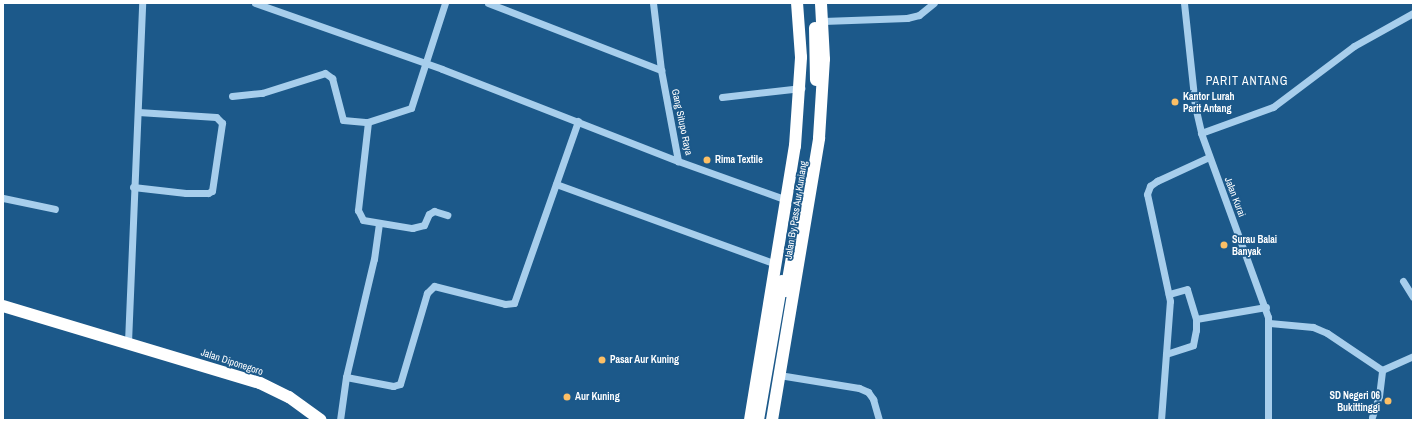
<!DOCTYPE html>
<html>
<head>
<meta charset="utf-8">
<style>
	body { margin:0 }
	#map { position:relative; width:1416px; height:423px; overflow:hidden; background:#1c598a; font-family:"Archivo Narrow",sans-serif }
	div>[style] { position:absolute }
	.minor>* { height:7px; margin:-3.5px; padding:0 3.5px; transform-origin:3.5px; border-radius:3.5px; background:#a7ceec }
	.highway>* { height:12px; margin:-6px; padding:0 6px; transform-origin:6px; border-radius:6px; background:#fff }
	.dots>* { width:11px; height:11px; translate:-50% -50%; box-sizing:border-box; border:2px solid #1c598a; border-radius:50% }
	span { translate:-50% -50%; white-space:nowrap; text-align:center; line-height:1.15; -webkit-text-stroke:3.5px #1c598a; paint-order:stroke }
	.poi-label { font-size:10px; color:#fff; font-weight:700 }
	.left { translate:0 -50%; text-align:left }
	.right { translate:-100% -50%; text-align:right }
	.street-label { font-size:10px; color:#fff }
	.quarter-label { font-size:12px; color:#fff; letter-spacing:1px }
	.frame { position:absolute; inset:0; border:4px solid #fff; pointer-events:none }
</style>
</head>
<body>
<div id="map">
	<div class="minor">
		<div style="left:255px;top:3px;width:198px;rotate:19.4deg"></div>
		<div style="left:442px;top:69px;width:253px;rotate:21.3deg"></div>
		<div style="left:678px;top:161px;width:116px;rotate:19.7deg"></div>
		<div style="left:445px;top:3px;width:110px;rotate:107.9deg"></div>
		<div style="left:411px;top:108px;width:45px;rotate:162deg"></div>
		<div style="left:368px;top:122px;width:89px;rotate:96.5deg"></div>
		<div style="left:358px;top:210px;width:11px;rotate:63deg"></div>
		<div style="left:363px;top:220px;width:50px;rotate:9.3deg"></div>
		<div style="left:412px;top:228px;width:12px;rotate:-14deg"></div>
		<div style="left:424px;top:225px;width:12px;rotate:-66deg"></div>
		<div style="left:429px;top:214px;width:6px;rotate:-31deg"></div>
		<div style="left:434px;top:211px;width:14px;rotate:17deg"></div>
		<div style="left:488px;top:3px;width:186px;rotate:21.2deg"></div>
		<div style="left:661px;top:70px;width:93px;rotate:79.4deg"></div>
		<div style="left:653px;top:3px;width:67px;rotate:83.2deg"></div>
		<div style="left:1184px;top:3px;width:104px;rotate:83.9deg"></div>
		<div style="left:1195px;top:106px;width:28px;rotate:77deg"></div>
		<div style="left:1201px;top:133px;width:196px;rotate:70deg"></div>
		<div style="left:1268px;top:317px;width:103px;rotate:90deg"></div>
		<div style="left:823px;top:21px;width:84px;rotate:-2deg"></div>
		<div style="left:907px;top:18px;width:12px;rotate:-14deg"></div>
		<div style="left:919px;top:15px;width:19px;rotate:-39deg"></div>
		<div style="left:232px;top:96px;width:30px;rotate:-6deg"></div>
		<div style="left:262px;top:93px;width:66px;rotate:-17.6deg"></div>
		<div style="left:325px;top:73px;width:9px;rotate:36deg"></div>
		<div style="left:332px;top:78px;width:43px;rotate:75.3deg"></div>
		<div style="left:343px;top:120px;width:25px;rotate:5deg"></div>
		<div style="left:722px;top:97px;width:80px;rotate:-6.5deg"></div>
		<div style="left:1201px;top:133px;width:77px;rotate:-19.9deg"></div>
		<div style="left:1273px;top:107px;width:101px;rotate:-37deg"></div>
		<div style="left:1354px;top:46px;width:68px;rotate:-29.2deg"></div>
		<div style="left:556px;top:184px;width:234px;rotate:20deg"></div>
		<div style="left:133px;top:187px;width:53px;rotate:6.5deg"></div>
		<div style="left:186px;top:193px;width:22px"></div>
		<div style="left:208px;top:193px;width:4px;rotate:-27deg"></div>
		<div style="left:212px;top:191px;width:69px;rotate:-81.6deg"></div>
		<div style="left:222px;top:123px;width:8px;rotate:-135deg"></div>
		<div style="left:216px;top:117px;width:78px;rotate:-176.3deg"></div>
		<div style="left:3px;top:198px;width:53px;rotate:11.9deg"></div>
		<div style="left:1403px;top:281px;width:19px;rotate:58deg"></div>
		<div style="left:1196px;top:319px;width:71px;rotate:-9.7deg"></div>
		<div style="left:1269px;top:323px;width:44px;rotate:5.2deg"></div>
		<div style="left:1313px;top:327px;width:15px;rotate:23deg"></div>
		<div style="left:1327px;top:333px;width:66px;rotate:33.9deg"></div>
		<div style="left:128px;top:342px;width:339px;rotate:-87.6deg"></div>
		<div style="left:1166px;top:354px;width:28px;rotate:-18deg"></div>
		<div style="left:1193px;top:345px;width:15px;rotate:-79deg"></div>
		<div style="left:1196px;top:330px;width:11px;rotate:-90deg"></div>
		<div style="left:1196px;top:319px;width:31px;rotate:-107deg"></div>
		<div style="left:1187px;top:289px;width:19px;rotate:164deg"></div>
		<div style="left:779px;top:375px;width:81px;rotate:9.2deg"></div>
		<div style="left:859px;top:388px;width:10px;rotate:24deg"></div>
		<div style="left:868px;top:392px;width:9px;rotate:54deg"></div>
		<div style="left:873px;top:399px;width:22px;rotate:74deg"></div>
		<div style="left:346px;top:377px;width:48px;rotate:10.8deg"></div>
		<div style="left:393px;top:386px;width:7px;rotate:-16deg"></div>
		<div style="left:400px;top:384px;width:95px;rotate:-73.5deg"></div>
		<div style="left:427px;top:293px;width:10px;rotate:-45deg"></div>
		<div style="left:434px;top:286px;width:73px;rotate:14.2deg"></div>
		<div style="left:505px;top:304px;width:9px;rotate:-6deg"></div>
		<div style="left:514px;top:303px;width:193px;rotate:-70.6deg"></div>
		<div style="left:1372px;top:417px;width:22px;rotate:-72deg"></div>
		<div style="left:1379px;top:396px;width:26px;rotate:-83deg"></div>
		<div style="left:1382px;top:370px;width:34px;rotate:-24deg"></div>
		<div style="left:340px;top:420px;width:43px;rotate:-82.1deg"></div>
		<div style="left:346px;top:377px;width:121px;rotate:-76.7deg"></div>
		<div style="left:374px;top:259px;width:35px;rotate:-82deg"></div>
		<div style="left:1161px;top:420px;width:119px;rotate:-85.7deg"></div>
		<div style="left:1170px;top:301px;width:109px;rotate:-102.1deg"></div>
		<div style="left:1147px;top:194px;width:9px;rotate:-69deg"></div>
		<div style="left:1150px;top:186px;width:9px;rotate:-36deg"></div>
		<div style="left:1157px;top:181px;width:57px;rotate:-24.8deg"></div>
	</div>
	<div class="highway">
		<div style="left:815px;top:28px;width:52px;rotate:88.9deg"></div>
		<div style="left:786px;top:291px;width:110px;rotate:-80deg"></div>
		<div style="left:3px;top:306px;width:268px;rotate:16.7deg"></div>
		<div style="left:260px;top:383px;width:32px;rotate:26deg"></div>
		<div style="left:289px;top:397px;width:39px;rotate:36deg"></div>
		<div style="left:750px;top:420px;width:278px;rotate:-80.7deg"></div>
		<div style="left:795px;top:146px;width:89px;rotate:-86.1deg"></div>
		<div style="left:801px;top:57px;width:54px;rotate:-94.2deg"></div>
		<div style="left:758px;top:420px;width:141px;rotate:-80.2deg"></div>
		<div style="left:772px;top:420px;width:286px;rotate:-80.5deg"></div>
		<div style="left:819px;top:138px;width:79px;rotate:-86.4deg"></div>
		<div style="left:824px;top:59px;width:56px;rotate:-93.1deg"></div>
	</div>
	<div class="dots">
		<div style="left:1175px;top:102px;background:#fcbf65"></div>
		<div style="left:707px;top:160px;background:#fcbf65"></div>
		<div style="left:1224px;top:245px;background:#fcbf65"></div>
		<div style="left:602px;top:360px;background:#fcbf65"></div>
		<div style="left:567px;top:397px;background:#fcbf65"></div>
		<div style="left:1388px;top:401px;background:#fcbf65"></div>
	</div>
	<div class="poi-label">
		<span class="left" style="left:1183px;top:102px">Kantor Lurah<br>Parit Antang</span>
		<span class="left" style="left:715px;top:160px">Rima Textile</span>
		<span class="left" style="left:1232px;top:245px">Surau Balai<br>Banyak</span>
		<span class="left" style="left:610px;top:360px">Pasar Aur Kuning</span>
		<span class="right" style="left:1380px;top:401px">SD Negeri 06<br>Bukittinggi</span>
		<span class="left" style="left:575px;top:397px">Aur Kuning</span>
	</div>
	<div class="street-label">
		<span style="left:682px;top:122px;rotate:78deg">Gang Situpo Raya</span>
		<span style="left:1235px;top:197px;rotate:69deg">Jalan Kurai</span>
		<span style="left:796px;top:210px;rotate:-81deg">Jalan By Pass Aur Kuniang</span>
		<span style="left:232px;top:362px;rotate:18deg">Jalan Diponegoro</span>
	</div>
	<div class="quarter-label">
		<span style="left:1247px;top:82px">PARIT ANTANG</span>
	</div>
	<div class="frame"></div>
</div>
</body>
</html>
